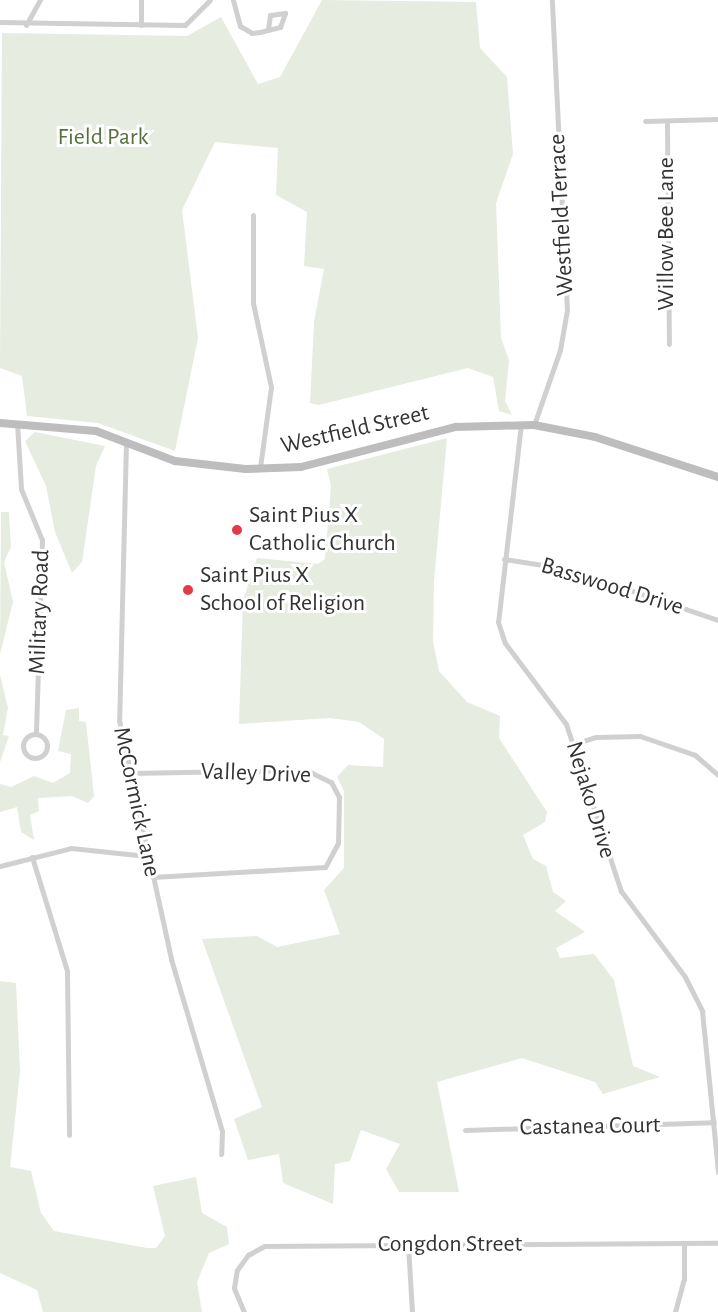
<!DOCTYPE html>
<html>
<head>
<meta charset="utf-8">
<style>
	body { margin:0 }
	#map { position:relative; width:718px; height:1312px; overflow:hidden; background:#fff; font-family:"Alegreya Sans",sans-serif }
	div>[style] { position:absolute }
	.green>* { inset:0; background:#e6ecdf }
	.minor>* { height:5px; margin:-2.5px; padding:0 2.5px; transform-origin:2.5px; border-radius:2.5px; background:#d0d0d0 }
	.minor>.ring { margin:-2.5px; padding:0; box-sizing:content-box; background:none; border:5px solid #d0d0d0; border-radius:50% }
	.secondary>* { height:8px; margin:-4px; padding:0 4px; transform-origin:4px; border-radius:4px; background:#bdbdbd }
	.dots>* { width:16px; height:16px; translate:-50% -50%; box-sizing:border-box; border:3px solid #fff; border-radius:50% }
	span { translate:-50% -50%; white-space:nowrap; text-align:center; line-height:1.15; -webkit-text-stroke:6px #fff; paint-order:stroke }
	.park-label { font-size:24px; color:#56703f }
	.street-label { font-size:24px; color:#333 }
	.poi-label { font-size:24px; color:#333 }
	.left { translate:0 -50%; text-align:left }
</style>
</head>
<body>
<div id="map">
	<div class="green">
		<div style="clip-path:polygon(322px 0,476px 2px,480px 48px,507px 77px,513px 154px,496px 203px,501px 338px,509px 360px,505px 401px,512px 415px,499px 411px,493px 377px,468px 368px,319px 405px,310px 403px,314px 322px,324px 269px,304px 266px,307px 212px,276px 195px,278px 148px,215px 142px,182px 210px,198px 338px,175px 451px,98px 423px,27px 416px,22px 376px,0 368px,2px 33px,187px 36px,221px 17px,258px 84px,280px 77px)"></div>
		<div style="clip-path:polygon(35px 432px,105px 446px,96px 466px,82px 562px,72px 573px,55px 532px,46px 486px,25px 441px)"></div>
		<div style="clip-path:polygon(447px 438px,434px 581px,433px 641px,439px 671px,467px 702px,500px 716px,499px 738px,547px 812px,545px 822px,523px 835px,533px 859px,546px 866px,553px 892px,566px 901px,555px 911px,585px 932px,556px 948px,560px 958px,594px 954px,614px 980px,633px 1066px,660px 1077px,603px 1094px,595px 1082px,522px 1058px,437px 1082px,459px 1192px,399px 1192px,386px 1169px,400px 1144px,361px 1130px,350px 1161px,335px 1164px,333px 1204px,283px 1183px,279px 1154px,248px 1160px,234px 1119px,262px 1107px,202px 939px,257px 936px,277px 947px,340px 934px,324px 890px,344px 868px,344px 791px,337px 777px,348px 765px,383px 767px,384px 739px,359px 722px,330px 718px,239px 724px,243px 600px,257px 558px,318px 564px,325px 559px,331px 486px,327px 469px)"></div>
		<div style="clip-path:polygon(1px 512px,9px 512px,11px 547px,4px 562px,13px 602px,0 654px)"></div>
		<div style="clip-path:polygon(0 675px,8px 708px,3px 735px,9px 736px,0 762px)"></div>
		<div style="clip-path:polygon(79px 708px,79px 721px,86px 722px,94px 796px,88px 803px,72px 796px,38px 798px,39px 811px,30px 815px,34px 840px,21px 832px,17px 807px,0 812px,0 784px,11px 787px,34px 776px,53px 783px,70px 773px,71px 754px,58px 751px,66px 710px)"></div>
		<div style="clip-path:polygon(0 981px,16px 983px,20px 1072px,10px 1167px,31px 1171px,41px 1213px,54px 1231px,147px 1248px,156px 1248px,165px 1236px,153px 1186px,196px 1177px,202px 1213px,227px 1227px,229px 1244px,209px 1253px,197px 1282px,202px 1312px,43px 1312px,37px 1290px,0 1273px)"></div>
	</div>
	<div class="minor">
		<div style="left:233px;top:0;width:27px;rotate:75deg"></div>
		<div style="left:240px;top:26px;width:14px;rotate:30deg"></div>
		<div style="left:252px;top:33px;width:8px;rotate:-7deg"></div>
		<div style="left:260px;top:32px;width:21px;rotate:-14deg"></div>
		<div style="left:280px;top:27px;width:15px;rotate:-70deg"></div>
		<div style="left:285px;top:13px;width:15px;rotate:172deg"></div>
		<div style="left:270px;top:15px;width:15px;rotate:98deg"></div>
		<div style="left:0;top:22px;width:185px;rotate:0.9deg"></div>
		<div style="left:185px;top:25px;width:35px;rotate:-45deg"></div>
		<div style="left:26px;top:25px;width:29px;rotate:-61deg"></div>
		<div style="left:141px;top:25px;width:25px;rotate:-90deg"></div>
		<div style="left:645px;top:121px;width:73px;rotate:-1.6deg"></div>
		<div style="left:667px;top:124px;width:220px;rotate:89.5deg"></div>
		<div style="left:253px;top:215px;width:88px;rotate:90deg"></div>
		<div style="left:253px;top:303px;width:86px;rotate:77.9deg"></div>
		<div style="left:271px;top:387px;width:81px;rotate:97.8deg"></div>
		<div style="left:17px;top:423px;width:66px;rotate:86.5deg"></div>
		<div style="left:21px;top:489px;width:55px;rotate:67.6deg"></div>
		<div style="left:42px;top:540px;width:194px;rotate:91.8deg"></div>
		<div style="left:521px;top:424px;width:199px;rotate:96.6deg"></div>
		<div style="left:498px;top:622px;width:22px;rotate:72deg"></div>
		<div style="left:505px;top:643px;width:101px;rotate:53deg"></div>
		<div style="left:566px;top:724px;width:176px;rotate:71.8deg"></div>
		<div style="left:621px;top:891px;width:107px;rotate:53.3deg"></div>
		<div style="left:685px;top:977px;width:38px;rotate:63deg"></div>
		<div style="left:702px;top:1011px;width:162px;rotate:84.3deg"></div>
		<div style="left:534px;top:425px;width:79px;rotate:-70.9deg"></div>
		<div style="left:560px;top:350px;width:41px;rotate:-80.1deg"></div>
		<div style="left:567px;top:310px;width:310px;rotate:-92.8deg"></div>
		<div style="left:126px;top:441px;width:279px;rotate:91.4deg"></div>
		<div style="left:119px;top:720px;width:245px;rotate:77.7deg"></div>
		<div style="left:171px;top:959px;width:179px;rotate:73.5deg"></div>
		<div style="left:222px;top:1131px;width:23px;rotate:92deg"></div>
		<div style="left:504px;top:559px;width:65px;rotate:8.9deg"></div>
		<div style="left:568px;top:569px;width:158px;rotate:18.8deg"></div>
		<div class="ring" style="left:23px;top:734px;width:19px;height:19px"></div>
		<div style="left:574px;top:744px;width:23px;rotate:-18deg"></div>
		<div style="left:596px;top:737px;width:44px;rotate:-1.3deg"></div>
		<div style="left:640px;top:736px;width:58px;rotate:19.1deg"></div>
		<div style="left:695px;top:755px;width:30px;rotate:41deg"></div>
		<div style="left:128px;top:773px;width:178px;rotate:-1deg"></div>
		<div style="left:306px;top:770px;width:28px;rotate:26deg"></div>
		<div style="left:331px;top:782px;width:17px;rotate:62deg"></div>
		<div style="left:339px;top:797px;width:46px;rotate:91.2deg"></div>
		<div style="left:338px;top:843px;width:27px;rotate:118deg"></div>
		<div style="left:325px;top:867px;width:173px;rotate:176.7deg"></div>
		<div style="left:32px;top:857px;width:119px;rotate:72.9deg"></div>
		<div style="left:67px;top:971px;width:164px;rotate:89.3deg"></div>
		<div style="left:0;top:866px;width:73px;rotate:-14.2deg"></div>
		<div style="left:71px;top:848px;width:76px;rotate:6deg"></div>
		<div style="left:465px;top:1130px;width:249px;rotate:-1.8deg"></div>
		<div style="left:408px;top:1245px;width:67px;rotate:86.6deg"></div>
		<div style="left:244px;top:1312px;width:26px;rotate:-113deg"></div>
		<div style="left:234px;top:1288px;width:18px;rotate:-81deg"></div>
		<div style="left:237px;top:1270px;width:19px;rotate:-54deg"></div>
		<div style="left:248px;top:1255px;width:18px;rotate:-29deg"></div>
		<div style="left:264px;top:1246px;width:454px;rotate:-0.4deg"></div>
		<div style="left:675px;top:1312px;width:34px;rotate:-75deg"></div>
		<div style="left:684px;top:1279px;width:35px;rotate:-90deg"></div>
	</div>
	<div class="secondary">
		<div style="left:0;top:423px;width:96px;rotate:4.8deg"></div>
		<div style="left:96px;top:431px;width:85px;rotate:20.8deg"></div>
		<div style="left:175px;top:461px;width:71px;rotate:6.4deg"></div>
		<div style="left:246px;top:469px;width:55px;rotate:-2.1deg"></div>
		<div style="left:301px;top:467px;width:160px;rotate:-14.5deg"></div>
		<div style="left:456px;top:427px;width:78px;rotate:-1.5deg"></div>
		<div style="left:534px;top:425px;width:62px;rotate:11.1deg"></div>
		<div style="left:595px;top:437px;width:129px;rotate:18deg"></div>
	</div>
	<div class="dots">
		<div style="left:237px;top:530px;background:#e63946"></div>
		<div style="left:188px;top:590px;background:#e63946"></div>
	</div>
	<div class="park-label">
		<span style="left:103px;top:138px">Field Park</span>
	</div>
	<div class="street-label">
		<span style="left:562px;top:215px;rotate:-93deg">Westfield Terrace</span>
		<span style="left:667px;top:234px;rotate:-90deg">Willow Bee Lane</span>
		<span style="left:355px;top:430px;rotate:-13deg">Westfield Street</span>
		<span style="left:612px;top:587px;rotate:17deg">Basswood Drive</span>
		<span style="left:40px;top:612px;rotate:-88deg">Military Road</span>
		<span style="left:256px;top:774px;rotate:2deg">Valley Drive</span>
		<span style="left:590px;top:800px;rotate:73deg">Nejako Drive</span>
		<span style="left:136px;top:802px;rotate:78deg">McCormick Lane</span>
		<span style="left:590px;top:1127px;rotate:-1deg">Castanea Court</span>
		<span style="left:450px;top:1245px">Congdon Street</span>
	</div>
	<div class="poi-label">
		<span class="left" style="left:249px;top:530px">Saint Pius X<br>Catholic Church</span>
		<span class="left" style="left:200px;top:590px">Saint Pius X<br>School of Religion</span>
	</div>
</div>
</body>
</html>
